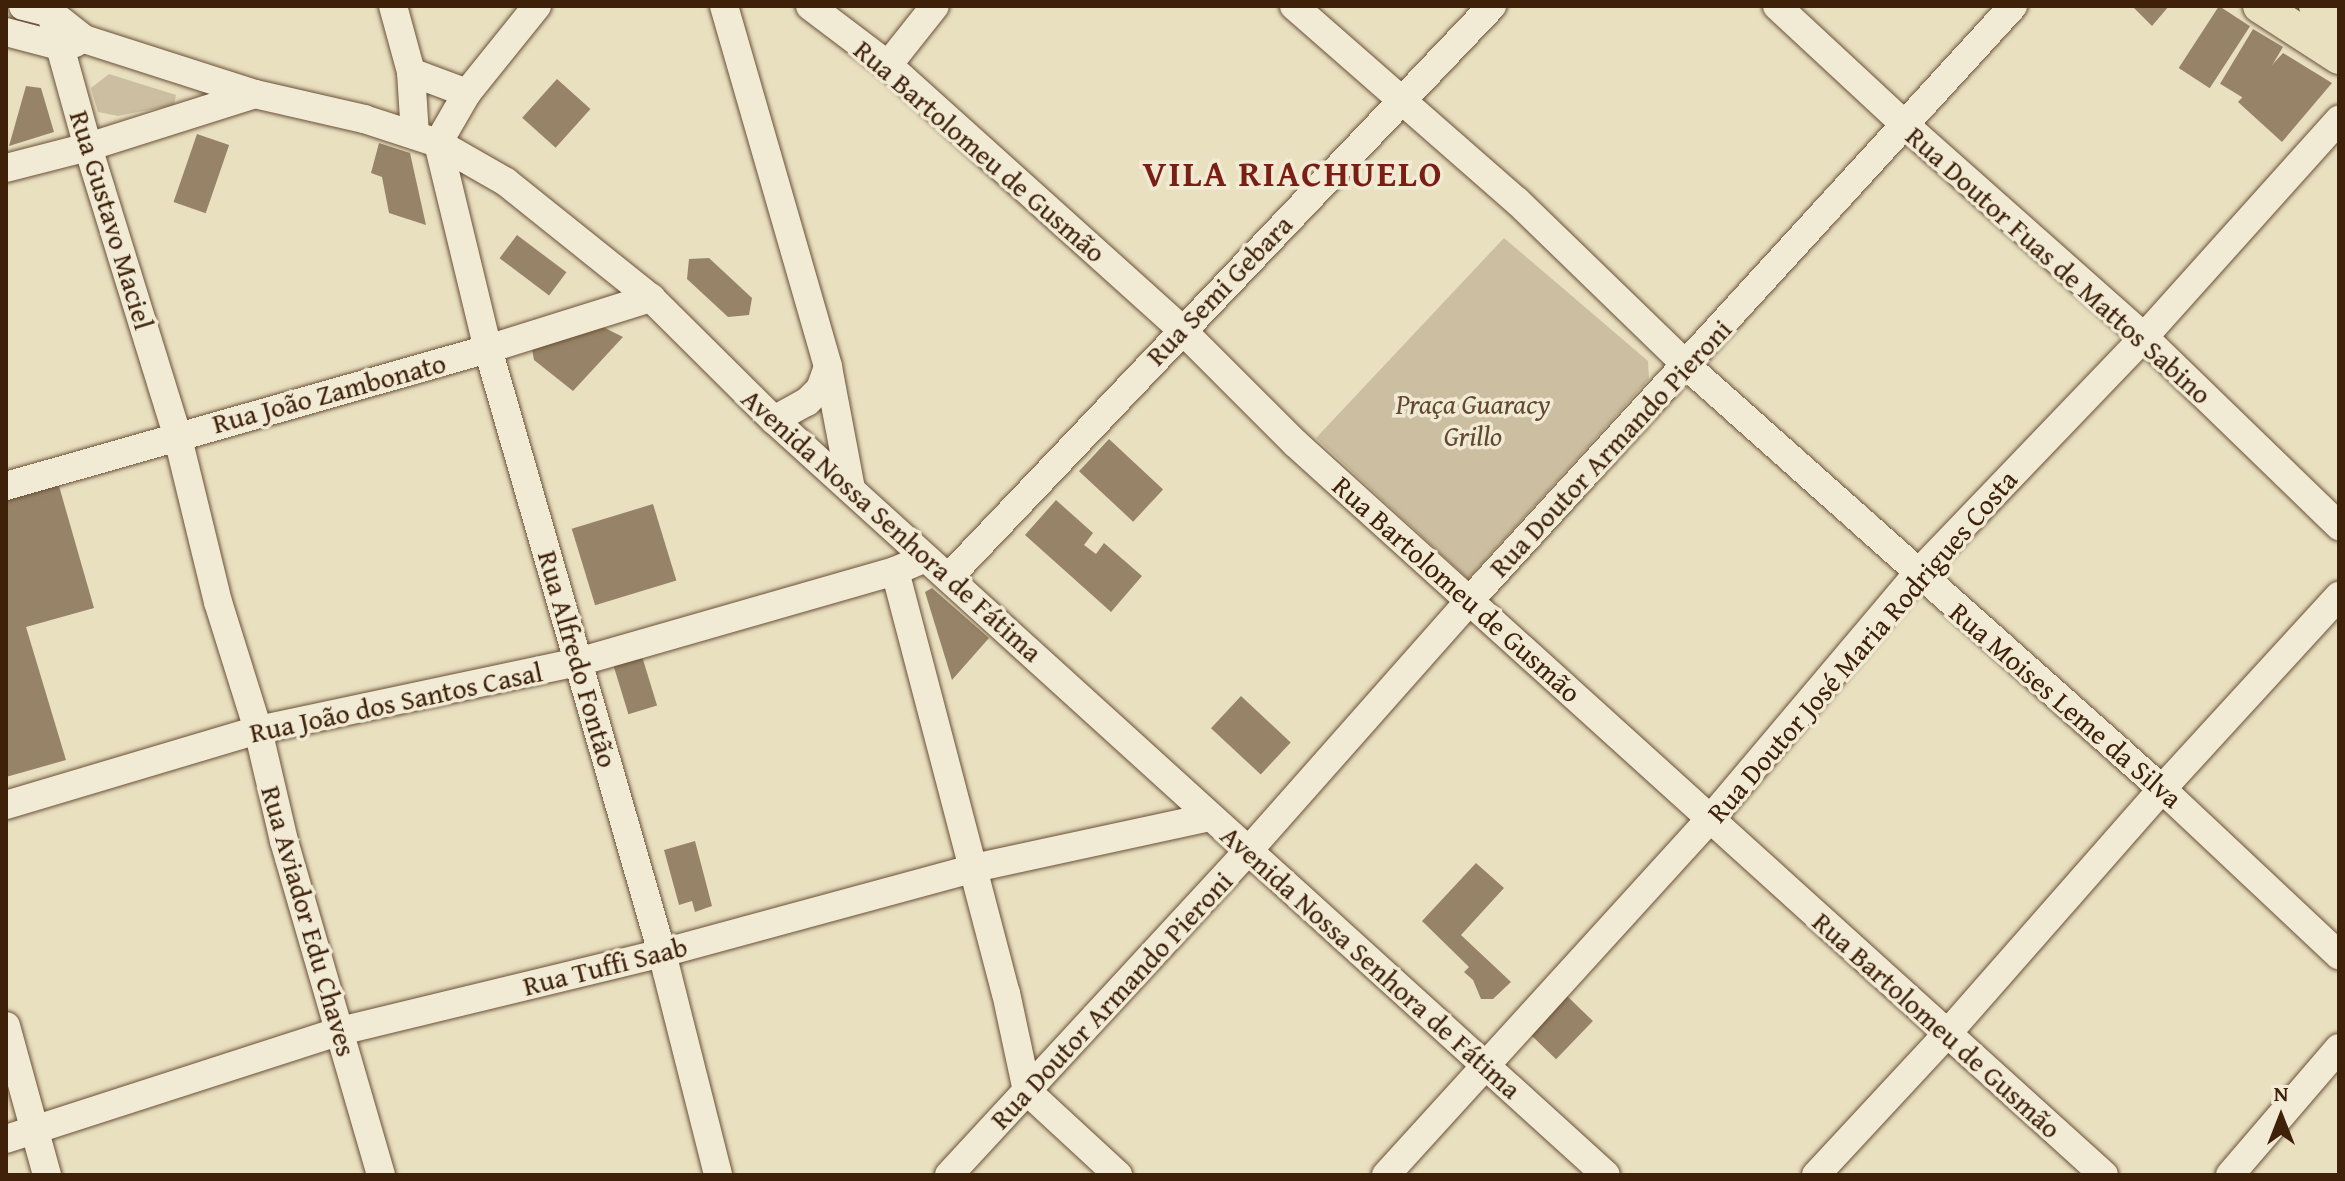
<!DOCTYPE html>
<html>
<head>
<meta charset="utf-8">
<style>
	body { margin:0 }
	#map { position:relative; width:2345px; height:1181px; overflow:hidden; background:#e9e0c0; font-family:"Gentium Book Plus",serif }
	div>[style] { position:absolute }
	.green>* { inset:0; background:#ccbfa1 }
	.building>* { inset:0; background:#978468; transform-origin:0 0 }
	.roads { filter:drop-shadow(0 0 2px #6a5037) drop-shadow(0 0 2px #6a5037) }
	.minor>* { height:28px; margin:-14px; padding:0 14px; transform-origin:14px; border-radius:14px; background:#f1ebd6 }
	.major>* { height:34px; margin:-17px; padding:0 17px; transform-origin:17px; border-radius:17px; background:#e9e0c0 }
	span { translate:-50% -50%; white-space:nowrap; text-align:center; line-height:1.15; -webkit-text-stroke:7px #f1ebd6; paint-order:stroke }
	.street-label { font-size:28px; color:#3f2009 }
	.park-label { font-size:28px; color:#62482f; font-style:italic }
	.district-label { font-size:36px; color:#7a1f14; font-weight:700; letter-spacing:2px }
	.frame { position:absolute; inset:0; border:8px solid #3f2009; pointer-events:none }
	.north { position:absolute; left:2241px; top:1077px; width:80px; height:80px; -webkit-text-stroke:6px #f1ebd6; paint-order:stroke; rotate:0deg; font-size:22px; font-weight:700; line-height:32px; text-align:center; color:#3f2009 }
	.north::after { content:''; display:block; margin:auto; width:28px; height:36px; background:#3f2009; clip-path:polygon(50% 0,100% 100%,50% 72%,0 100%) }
</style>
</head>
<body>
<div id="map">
	<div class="green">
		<div style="clip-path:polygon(109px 74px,176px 95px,174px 105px,118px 116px,98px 112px,91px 88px)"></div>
		<div style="clip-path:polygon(1504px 238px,1648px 361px,1649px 379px,1468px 579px,1316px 438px)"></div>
	</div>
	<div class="building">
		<div style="clip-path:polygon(2132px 6px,2169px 6px,2152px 26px)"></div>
		<div style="left:2219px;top:6px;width:37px;height:74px;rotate:33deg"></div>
		<div style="left:2253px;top:29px;width:35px;height:64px;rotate:31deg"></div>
		<div style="clip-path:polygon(2283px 53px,2332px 83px,2282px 142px,2238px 102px)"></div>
		<div style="left:557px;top:79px;width:45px;height:52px;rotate:42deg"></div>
		<div style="clip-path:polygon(26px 86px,41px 88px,54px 132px,9px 146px)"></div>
		<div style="left:197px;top:134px;width:34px;height:72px;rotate:19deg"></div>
		<div style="clip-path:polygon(379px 143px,410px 153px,426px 225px,389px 213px,382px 177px,371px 173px)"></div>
		<div style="left:517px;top:235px;width:62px;height:29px;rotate:37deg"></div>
		<div style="clip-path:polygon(709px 258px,752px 298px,749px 315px,728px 317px,687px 279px,689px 259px)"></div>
		<div style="clip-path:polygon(603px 327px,623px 337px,573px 391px,534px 360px,532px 349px)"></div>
		<div style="left:1109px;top:439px;width:74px;height:44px;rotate:43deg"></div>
		<div style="clip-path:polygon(57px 479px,94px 608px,26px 627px,66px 760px,6px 777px,6px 494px)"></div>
		<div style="clip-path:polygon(1056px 500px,1093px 533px,1084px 545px,1096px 554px,1104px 543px,1142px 576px,1111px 612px,1025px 535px)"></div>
		<div style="left:653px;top:504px;width:80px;height:85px;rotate:73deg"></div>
		<div style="clip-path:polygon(932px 588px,989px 638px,952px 680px,925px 592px)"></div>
		<div style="left:641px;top:653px;width:55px;height:30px;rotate:73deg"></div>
		<div style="left:1241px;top:696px;width:68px;height:44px;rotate:43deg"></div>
		<div style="clip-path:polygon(695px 841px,712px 906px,695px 912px,692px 901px,679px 905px,664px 850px)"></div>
		<div style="clip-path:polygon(1476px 863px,1504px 888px,1461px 935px,1511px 982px,1493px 999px,1481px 999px,1473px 980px,1464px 972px,1469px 967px,1422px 921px)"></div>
		<div style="left:1567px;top:996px;width:36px;height:53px;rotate:44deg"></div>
	</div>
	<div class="roads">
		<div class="minor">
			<div style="left:23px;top:6px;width:29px;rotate:14deg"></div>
			<div style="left:51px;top:13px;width:42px;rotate:38.2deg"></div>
			<div style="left:84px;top:39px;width:180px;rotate:17.8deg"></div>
			<div style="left:255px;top:94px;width:112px;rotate:12.9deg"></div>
			<div style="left:364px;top:119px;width:78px;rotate:18deg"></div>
			<div style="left:438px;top:143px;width:78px;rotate:29.8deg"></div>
			<div style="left:506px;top:182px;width:186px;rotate:38.7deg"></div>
			<div style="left:651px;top:298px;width:173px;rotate:44.8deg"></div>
			<div style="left:774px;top:420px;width:1123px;rotate:42.22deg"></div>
			<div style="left:393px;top:6px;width:68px;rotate:74.7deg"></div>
			<div style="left:411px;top:72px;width:63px;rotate:86.4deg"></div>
			<div style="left:537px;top:6px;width:112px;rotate:128.8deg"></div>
			<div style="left:467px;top:93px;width:58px;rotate:120.1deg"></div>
			<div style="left:438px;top:143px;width:212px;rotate:76.4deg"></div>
			<div style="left:488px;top:349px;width:629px;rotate:73.93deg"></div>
			<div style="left:662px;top:953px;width:229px;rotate:75.8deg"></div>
			<div style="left:724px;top:6px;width:376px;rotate:73.9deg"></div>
			<div style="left:810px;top:6px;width:98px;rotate:37.1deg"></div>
			<div style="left:888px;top:65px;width:394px;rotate:42deg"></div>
			<div style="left:1181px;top:329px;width:161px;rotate:45deg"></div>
			<div style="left:1295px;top:443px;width:1091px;rotate:42.14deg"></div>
			<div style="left:1294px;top:6px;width:296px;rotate:41.2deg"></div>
			<div style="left:1517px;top:201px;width:237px;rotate:44.1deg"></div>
			<div style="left:1687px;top:366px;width:636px;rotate:41.69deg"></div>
			<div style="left:2162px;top:789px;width:243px;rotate:43.2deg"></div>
			<div style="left:1777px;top:6px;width:172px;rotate:42.9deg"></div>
			<div style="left:1903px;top:123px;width:322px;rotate:41.6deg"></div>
			<div style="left:2144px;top:337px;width:272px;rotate:44.1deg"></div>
			<div style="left:51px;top:14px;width:138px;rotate:74.5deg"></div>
			<div style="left:88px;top:147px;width:300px;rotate:72.8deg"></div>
			<div style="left:177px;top:434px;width:173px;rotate:76.3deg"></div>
			<div style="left:218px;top:602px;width:134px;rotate:72.6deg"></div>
			<div style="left:258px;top:730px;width:114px;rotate:76.8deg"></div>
			<div style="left:284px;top:841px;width:348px;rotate:73.8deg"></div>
			<div style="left:6px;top:32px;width:59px;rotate:14.7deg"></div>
			<div style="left:63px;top:47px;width:13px;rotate:-18deg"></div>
			<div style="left:888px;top:65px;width:75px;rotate:-51.5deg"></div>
			<div style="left:411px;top:72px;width:60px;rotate:20.6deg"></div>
			<div style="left:6px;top:168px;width:85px;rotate:-14.4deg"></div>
			<div style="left:88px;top:147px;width:175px;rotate:-17.6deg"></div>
			<div style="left:774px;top:420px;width:38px;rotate:-29deg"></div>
			<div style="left:807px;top:402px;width:18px;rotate:-45deg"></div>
			<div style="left:820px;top:389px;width:23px;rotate:-70deg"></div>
			<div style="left:828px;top:367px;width:124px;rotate:79.3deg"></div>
			<div style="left:6px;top:486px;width:501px;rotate:-15.87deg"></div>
			<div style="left:488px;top:349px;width:171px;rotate:-17.4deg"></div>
			<div style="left:895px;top:571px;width:436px;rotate:75.3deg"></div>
			<div style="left:1006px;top:993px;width:100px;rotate:77.9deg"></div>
			<div style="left:1027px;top:1091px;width:124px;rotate:42.7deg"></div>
			<div style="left:949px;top:577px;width:788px;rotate:-46.44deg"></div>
			<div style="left:6px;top:805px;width:263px;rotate:-16.6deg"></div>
			<div style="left:258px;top:730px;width:327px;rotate:-12deg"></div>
			<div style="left:578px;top:662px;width:330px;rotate:-16deg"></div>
			<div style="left:895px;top:571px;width:33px;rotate:-23deg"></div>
			<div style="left:6px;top:1026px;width:155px;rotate:74.6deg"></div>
			<div style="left:6px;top:1139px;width:351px;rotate:-17.9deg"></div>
			<div style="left:340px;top:1031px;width:331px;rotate:-13.6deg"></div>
			<div style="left:662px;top:953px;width:323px;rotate:-15.2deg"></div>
			<div style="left:974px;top:868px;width:241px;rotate:-12.2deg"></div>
			<div style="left:949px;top:1175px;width:442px;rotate:-47.3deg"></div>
			<div style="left:1249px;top:850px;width:332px;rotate:-48.5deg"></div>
			<div style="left:1469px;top:601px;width:806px;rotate:-47.56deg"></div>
			<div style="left:1386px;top:1175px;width:483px;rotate:-47.7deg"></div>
			<div style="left:1711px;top:818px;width:319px;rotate:-49.8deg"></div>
			<div style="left:1917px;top:574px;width:328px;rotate:-46.2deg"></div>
			<div style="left:2144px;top:337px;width:292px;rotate:-48.1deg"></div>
			<div style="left:1816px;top:1175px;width:191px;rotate:-47.1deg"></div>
			<div style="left:1946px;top:1035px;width:327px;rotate:-48.7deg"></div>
			<div style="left:2162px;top:789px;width:262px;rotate:-47.5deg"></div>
			<div style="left:2230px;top:1175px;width:167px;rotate:-49.4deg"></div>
		</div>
		<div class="major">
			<div style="left:2260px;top:6px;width:94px;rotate:32.8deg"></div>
			<div style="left:2316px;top:6px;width:27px;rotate:33deg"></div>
		</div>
	</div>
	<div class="street-label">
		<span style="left:980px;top:151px;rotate:41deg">Rua Bartolomeu de Gusmão</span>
		<span style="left:112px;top:220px;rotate:73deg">Rua Gustavo Maciel</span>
		<span style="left:2059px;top:265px;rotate:42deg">Rua Doutor Fuas de Mattos Sabino</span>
		<span style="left:1219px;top:290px;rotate:-46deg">Rua Semi Gebara</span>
		<span style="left:329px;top:393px;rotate:-15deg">Rua João Zambonato</span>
		<span style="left:1610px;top:448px;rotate:-47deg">Rua Doutor Armando Pieroni</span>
		<span style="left:892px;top:525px;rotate:42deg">Avenida Nossa Senhora de Fátima</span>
		<span style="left:1457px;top:589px;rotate:42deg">Rua Bartolomeu de Gusmão</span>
		<span style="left:1862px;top:646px;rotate:-49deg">Rua Doutor José Maria Rodrigues Costa</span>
		<span style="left:578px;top:659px;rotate:74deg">Rua Alfredo Fontão</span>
		<span style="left:396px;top:702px;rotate:-12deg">Rua João dos Santos Casal</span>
		<span style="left:2066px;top:705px;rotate:41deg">Rua Moises Leme da Silva</span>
		<span style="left:309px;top:921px;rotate:74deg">Rua Aviador Edu Chaves</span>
		<span style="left:1371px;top:962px;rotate:42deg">Avenida Nossa Senhora de Fátima</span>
		<span style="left:605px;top:966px;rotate:-14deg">Rua Tuffi Saab</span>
		<span style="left:1111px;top:1000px;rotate:-47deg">Rua Doutor Armando Pieroni</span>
		<span style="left:1937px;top:1025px;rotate:42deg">Rua Bartolomeu de Gusmão</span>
	</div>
	<div class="park-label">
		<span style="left:1473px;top:420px">Praça Guaracy<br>Grillo</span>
	</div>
	<div class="district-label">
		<span style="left:1293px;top:173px">VILA RIACHUELO</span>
	</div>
	<div class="frame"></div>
	<div class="north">N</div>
</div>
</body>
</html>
